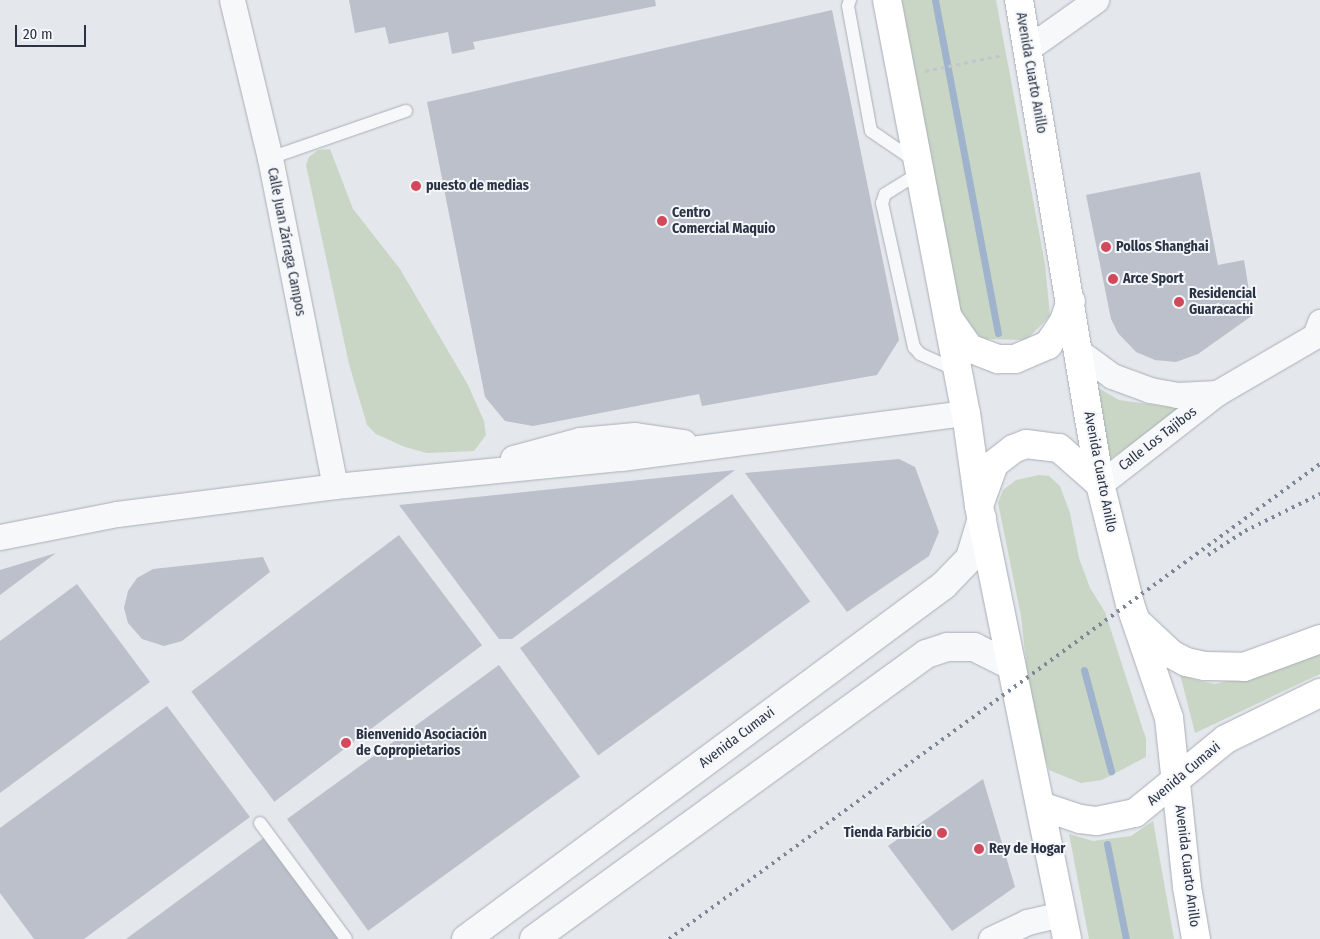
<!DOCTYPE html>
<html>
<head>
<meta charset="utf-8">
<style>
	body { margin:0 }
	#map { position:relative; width:1320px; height:939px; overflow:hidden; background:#e4e7ec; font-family:"Fira Sans Condensed",sans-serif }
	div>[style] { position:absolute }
	.green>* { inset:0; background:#c9d6c5 }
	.stream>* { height:7px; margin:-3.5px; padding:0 3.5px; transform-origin:3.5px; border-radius:3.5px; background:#9fb4cc }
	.building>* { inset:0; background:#bbc0ca; transform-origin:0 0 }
	.path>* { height:3px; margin-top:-1.5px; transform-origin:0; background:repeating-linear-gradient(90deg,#c2c5cb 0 4px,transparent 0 8px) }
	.roads { filter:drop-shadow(0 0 1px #a9aeb7) drop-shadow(0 0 1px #a9aeb7) }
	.service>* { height:12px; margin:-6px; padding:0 6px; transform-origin:6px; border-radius:6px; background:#f7f8fa }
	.minor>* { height:25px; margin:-12.5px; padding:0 12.5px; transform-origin:12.5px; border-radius:12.5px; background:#f7f8fa }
	.tertiary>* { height:28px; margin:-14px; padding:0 14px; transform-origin:14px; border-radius:14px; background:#f7f8fa }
	.secondary>* { height:28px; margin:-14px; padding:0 14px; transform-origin:14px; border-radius:14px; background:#fff }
	.trunk>* { height:28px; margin:-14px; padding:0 14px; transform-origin:14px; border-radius:14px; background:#fff }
	.rail>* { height:4px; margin-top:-2px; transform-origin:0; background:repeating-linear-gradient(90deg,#7d8696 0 2.5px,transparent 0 7.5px) }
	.dots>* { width:14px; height:14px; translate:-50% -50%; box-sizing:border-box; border:2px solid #f4f6f9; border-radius:50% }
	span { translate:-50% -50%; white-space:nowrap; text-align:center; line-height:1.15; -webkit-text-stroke:4px #f4f6f9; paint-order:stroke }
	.street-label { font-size:14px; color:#2b3445 }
	.poi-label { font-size:14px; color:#2b3445; font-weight:700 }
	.left { translate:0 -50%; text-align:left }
	.right { translate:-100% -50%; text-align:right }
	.scale { position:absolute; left:15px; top:25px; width:71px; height:22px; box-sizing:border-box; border:2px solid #2b3445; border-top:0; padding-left:6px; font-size:15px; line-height:18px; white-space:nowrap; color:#2b3445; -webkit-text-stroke:4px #f4f6f9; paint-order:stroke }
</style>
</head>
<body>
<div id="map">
	<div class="green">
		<div style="clip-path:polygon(902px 0,996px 0,1045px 264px,1050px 316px,1026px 340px,982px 339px,958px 312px)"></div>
		<div style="clip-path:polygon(330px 149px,353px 209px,400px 269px,468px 385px,484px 421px,486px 435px,474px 451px,427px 453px,405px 447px,376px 434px,367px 425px,349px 364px,306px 165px,309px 157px,318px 150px)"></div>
		<div style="clip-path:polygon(1095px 386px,1119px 400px,1183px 409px,1110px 459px)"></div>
		<div style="clip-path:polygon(1039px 475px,1049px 476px,1060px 486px,1070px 513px,1079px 558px,1090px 588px,1105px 612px,1146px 739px,1146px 757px,1102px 780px,1081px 783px,1049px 770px,1040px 742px,1029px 690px,1021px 616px,998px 503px,1003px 490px,1016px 480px)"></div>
		<div style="clip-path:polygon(1320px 654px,1320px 674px,1195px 733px,1179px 670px,1192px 679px,1215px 684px,1286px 667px)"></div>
		<div style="clip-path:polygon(1153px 821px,1174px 939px,1089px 939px,1069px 834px,1093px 841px,1131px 836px)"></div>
	</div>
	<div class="stream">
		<div style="left:935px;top:0;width:339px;rotate:79.3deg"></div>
		<div style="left:1084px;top:670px;width:105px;rotate:75deg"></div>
		<div style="left:1107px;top:844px;width:97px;rotate:78.7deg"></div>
	</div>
	<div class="building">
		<div style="clip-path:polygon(349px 0,655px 0,656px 6px,473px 42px,475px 49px,452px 54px,448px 32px,389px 44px,385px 27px,355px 33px)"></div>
		<div style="clip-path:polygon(832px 10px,899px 340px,877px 375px,702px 406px,699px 394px,533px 426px,505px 421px,485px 397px,427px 102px)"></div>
		<div style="clip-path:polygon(1200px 172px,1218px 265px,1244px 260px,1253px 315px,1198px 354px,1176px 362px,1155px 360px,1136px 352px,1118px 333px,1111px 319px,1086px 195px)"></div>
		<div style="clip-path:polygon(899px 459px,915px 467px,939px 532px,929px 556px,847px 612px,745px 473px)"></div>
		<div style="clip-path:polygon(735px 470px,512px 639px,499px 639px,399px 505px)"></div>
		<div style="left:732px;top:494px;width:133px;height:262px;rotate:54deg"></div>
		<div style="left:399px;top:535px;width:138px;height:260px;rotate:53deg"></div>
		<div style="clip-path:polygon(56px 553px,0 595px,0 570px)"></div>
		<div style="clip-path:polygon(263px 557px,270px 572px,182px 641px,164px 646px,142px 639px,128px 623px,124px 608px,128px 591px,137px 578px,153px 569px)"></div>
		<div style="clip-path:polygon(77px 584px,150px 682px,0 793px,0 641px)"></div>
		<div style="left:499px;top:665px;width:138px;height:262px;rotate:54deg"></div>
		<div style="clip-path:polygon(167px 706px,250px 817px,84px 939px,34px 939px,0 893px,0 828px)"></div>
		<div style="clip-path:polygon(983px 779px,1015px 887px,952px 931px,888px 846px)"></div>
		<div style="clip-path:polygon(269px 834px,346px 939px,126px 939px)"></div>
	</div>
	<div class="path">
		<div style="left:925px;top:71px;width:79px;rotate:-11.7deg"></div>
	</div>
	<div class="roads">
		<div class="service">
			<div style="left:850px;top:0;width:6px;rotate:108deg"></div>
			<div style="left:848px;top:6px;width:127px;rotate:79.6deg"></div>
			<div style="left:871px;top:131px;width:53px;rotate:34.3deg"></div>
			<div style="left:270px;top:158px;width:144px;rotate:-19.1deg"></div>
			<div style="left:919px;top:173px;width:40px;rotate:148deg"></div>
			<div style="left:885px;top:194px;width:9px;rotate:108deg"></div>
			<div style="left:882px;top:203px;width:148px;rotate:77.5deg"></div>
			<div style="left:914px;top:347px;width:9px;rotate:49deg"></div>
			<div style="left:920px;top:354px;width:39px;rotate:24deg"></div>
			<div style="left:260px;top:823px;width:144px;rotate:53.4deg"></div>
		</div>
		<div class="minor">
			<div style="left:232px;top:0;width:163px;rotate:76.5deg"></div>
			<div style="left:270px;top:158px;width:334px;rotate:78.8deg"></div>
			<div style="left:1027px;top:49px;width:85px;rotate:-35.4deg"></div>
			<div style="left:1078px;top:351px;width:42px;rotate:36.3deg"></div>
			<div style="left:1112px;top:376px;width:40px;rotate:20.2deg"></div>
			<div style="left:1150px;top:390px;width:27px;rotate:10deg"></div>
			<div style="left:1177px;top:395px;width:40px;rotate:-2.9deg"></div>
			<div style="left:513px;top:458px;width:69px;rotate:-15deg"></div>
			<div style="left:580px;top:440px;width:55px;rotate:-5.2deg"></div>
			<div style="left:635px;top:435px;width:49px;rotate:8.3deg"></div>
			<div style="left:1100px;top:484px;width:148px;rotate:-37.9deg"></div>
			<div style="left:1217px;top:393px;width:113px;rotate:-30.2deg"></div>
			<div style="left:1315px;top:336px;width:15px;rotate:-70deg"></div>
			<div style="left:0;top:537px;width:119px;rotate:-11.1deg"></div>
			<div style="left:117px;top:514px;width:220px;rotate:-7.3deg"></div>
			<div style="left:335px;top:486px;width:288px;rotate:-5.6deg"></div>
			<div style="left:622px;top:458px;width:347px;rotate:-7.5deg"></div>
			<div style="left:991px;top:939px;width:40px;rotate:-25deg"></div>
			<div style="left:1027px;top:922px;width:36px;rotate:-13deg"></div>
		</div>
		<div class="tertiary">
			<div style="left:466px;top:939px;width:595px;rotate:-36.52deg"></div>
			<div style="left:944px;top:585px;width:37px;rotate:-46deg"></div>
			<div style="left:970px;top:558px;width:42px;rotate:-73.3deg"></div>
			<div style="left:534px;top:939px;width:485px;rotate:-36deg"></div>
			<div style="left:926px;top:654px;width:23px;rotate:-18deg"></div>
			<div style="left:948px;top:647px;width:26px"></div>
			<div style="left:974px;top:647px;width:42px;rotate:26.6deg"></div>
		</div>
		<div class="secondary">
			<div style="left:1138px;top:623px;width:45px;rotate:43.2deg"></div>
			<div style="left:1171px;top:654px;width:17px;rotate:28deg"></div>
			<div style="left:1186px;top:662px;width:19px;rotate:12deg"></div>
			<div style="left:1205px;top:666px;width:39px;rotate:1deg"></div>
			<div style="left:1244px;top:667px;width:81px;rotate:-20.2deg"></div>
			<div style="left:1041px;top:806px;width:41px;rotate:18.4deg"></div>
			<div style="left:1080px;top:819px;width:17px;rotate:7deg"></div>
			<div style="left:1097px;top:821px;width:39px;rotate:-12deg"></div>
			<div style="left:1135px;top:813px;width:117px;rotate:-39.1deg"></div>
			<div style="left:1226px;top:739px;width:105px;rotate:-26.1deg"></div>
		</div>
		<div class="trunk">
			<div style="left:887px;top:0;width:420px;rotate:79.2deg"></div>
			<div style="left:966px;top:413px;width:94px;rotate:82deg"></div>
			<div style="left:979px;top:506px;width:442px;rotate:78.5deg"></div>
			<div style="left:1019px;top:0;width:491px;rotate:80.5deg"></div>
			<div style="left:1100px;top:484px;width:124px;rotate:76deg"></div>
			<div style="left:1130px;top:604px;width:120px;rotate:71.1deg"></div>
			<div style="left:1169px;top:718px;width:170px;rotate:83.9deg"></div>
			<div style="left:1187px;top:887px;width:53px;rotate:80.2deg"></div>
			<div style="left:949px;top:319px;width:35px;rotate:55deg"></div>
			<div style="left:969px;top:348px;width:31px;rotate:21deg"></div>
			<div style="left:998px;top:359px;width:17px"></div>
			<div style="left:1015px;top:359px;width:36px;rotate:-23deg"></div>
			<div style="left:1048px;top:345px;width:29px;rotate:-56deg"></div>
			<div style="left:1064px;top:321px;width:21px;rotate:-71deg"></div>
			<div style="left:981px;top:500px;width:38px;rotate:-70deg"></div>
			<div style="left:994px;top:464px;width:24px;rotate:-38deg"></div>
			<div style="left:1013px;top:449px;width:14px;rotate:-21deg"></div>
			<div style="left:1026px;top:444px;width:33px;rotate:7deg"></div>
			<div style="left:1059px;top:448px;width:55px;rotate:41.3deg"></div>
		</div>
	</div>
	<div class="rail">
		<div style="left:1208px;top:555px;width:44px;rotate:-33deg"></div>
		<div style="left:1245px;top:531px;width:84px;rotate:-26.3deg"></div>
		<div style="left:669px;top:939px;width:806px;rotate:-36.12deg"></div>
	</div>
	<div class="dots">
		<div style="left:416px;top:186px;background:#d1495b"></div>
		<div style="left:662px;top:221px;background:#d1495b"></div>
		<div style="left:1106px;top:247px;background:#d1495b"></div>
		<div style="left:1113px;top:279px;background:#d1495b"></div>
		<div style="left:1179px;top:302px;background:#d1495b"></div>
		<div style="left:346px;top:743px;background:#d1495b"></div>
		<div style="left:942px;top:833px;background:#d1495b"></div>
		<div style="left:979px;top:849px;background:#d1495b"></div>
	</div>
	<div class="street-label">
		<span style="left:1031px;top:73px;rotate:80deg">Avenida Cuarto Anillo</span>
		<span style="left:286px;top:242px;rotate:79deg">Calle Juan Zárraga Campos</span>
		<span style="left:1158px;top:439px;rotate:-38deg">Calle Los Tajibos</span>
		<span style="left:1100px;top:472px;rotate:79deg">Avenida Cuarto Anillo</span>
		<span style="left:737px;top:738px;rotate:-37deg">Avenida Cumavi</span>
		<span style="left:1184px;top:774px;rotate:-40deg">Avenida Cumavi</span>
		<span style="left:1187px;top:866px;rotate:83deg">Avenida Cuarto Anillo</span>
	</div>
	<div class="poi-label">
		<span class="left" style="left:426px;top:186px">puesto de medias</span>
		<span class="left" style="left:672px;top:221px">Centro<br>Comercial Maquio</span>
		<span class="left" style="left:1116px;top:247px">Pollos Shanghai</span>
		<span class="left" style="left:1123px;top:279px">Arce Sport</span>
		<span class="left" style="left:1189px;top:302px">Residencial<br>Guaracachi</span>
		<span class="left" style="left:356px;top:743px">Bienvenido Asociación<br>de Copropietarios</span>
		<span class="right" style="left:932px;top:833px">Tienda Farbicio</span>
		<span class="left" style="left:989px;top:849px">Rey de Hogar</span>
	</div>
	<div class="scale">20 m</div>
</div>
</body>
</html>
